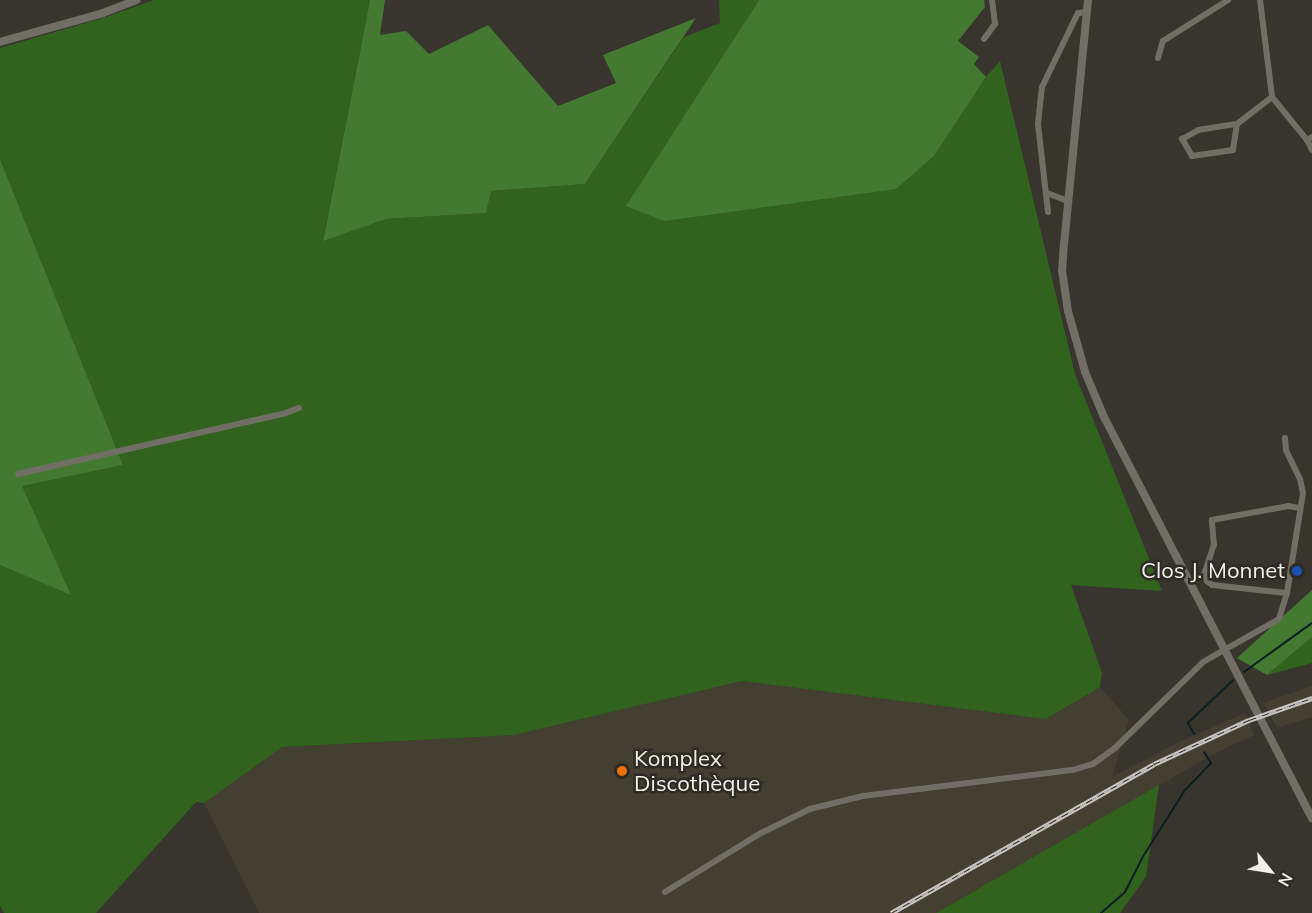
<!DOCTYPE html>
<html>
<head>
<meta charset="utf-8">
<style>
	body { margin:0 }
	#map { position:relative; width:1312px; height:913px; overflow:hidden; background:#37352d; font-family:Mulish,sans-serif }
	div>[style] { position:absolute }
	.built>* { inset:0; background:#433f31 }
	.green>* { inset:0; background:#31631f }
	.forest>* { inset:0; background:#437931 }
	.stream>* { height:2px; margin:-1px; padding:0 1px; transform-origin:1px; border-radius:1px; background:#0c1e1f }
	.street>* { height:6px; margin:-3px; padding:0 3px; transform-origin:3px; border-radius:3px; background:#706e65 }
	.secondary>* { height:8px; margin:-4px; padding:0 4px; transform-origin:4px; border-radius:4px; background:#706e65 }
	.rail>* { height:4.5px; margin-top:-2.25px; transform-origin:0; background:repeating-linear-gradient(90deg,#2d2b23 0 7px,#c8c6c1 0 14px); box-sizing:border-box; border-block:2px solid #c8c6c1 }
	.dots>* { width:16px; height:16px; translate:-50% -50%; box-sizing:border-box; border:3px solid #2d2b23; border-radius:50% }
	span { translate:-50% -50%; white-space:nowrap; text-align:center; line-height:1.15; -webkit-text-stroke:5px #2d2b23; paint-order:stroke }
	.poi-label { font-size:22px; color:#f1efea }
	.right { translate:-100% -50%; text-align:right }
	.left { translate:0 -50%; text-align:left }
	.north { position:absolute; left:1240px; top:841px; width:60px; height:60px; -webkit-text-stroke:4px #2d2b23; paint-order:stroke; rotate:120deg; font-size:16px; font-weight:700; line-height:24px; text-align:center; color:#f1efea }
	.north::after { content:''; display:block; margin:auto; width:21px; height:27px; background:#f1efea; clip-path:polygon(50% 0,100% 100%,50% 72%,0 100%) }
</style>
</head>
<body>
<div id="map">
	<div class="built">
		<div style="clip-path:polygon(742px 681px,1046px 719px,1100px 687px,1129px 720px,1112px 777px,1175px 744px,1245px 713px,1254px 735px,1214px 754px,936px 913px,259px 913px,204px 803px,282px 747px,514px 735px)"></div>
		<div style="clip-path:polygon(1312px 686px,1312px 717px,1277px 728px,1263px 703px)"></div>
	</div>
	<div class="green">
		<div style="clip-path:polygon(154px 0,370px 0,323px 240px,386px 219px,486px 213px,490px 191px,585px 184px,684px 37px,720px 23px,719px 0,759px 0,627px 206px,934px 156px,986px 77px,1000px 61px,1075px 374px,1162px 591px,1071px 585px,1102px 673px,1100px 687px,1046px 719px,742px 681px,514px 735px,282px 747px,204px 803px,196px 802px,96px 913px,4px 913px,0 906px,0 565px,70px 594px,21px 486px,123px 465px,0 159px,0 48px,103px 18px)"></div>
		<div style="clip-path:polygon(1312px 637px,1312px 663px,1267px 675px)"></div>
		<div style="clip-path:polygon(1159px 785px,1146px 877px,1120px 913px,936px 913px)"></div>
	</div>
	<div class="forest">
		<div style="clip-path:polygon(370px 0,385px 0,380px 35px,406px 31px,429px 54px,488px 25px,558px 106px,616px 83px,603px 55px,696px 18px,585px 184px,491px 191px,486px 213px,386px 219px,323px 241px)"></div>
		<div style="clip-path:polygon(759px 0,984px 0,985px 7px,958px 41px,979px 57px,974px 64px,986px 77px,934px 156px,896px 189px,664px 221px,626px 206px)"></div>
		<div style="clip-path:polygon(0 159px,123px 465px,22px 486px,71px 595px,0 565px)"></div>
		<div style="clip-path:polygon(1312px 590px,1312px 637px,1267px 675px,1237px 658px)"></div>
	</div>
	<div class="stream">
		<div style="left:1244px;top:672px;width:84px;rotate:-35.8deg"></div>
		<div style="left:1194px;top:734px;width:13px;rotate:-119deg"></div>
		<div style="left:1188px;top:723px;width:62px;rotate:-43.7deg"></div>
		<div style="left:1101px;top:913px;width:32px;rotate:-41deg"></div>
		<div style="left:1125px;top:892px;width:38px;rotate:-63deg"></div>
		<div style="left:1142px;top:858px;width:80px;rotate:-57.7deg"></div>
		<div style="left:1185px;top:790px;width:37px;rotate:-46deg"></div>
		<div style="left:1211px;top:763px;width:13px;rotate:-122deg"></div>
	</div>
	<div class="street">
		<div style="left:1260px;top:0;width:98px;rotate:82.9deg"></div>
		<div style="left:1272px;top:97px;width:55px;rotate:50.9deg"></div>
		<div style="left:1307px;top:140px;width:6px;rotate:-31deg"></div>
		<div style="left:984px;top:39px;width:19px;rotate:-54deg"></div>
		<div style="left:995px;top:24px;width:24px;rotate:-97deg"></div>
		<div style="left:1158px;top:58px;width:18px;rotate:-74deg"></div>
		<div style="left:1163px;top:41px;width:77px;rotate:-32.2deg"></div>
		<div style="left:1237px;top:124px;width:26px;rotate:99deg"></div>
		<div style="left:1233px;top:150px;width:41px;rotate:171.7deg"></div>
		<div style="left:1192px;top:156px;width:20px;rotate:-120deg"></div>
		<div style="left:1182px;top:139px;width:18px;rotate:-29deg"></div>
		<div style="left:1198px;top:130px;width:39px;rotate:-9deg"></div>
		<div style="left:1237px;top:124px;width:44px;rotate:-37.6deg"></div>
		<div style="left:1307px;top:140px;width:11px;rotate:63deg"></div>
		<div style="left:1047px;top:193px;width:22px;rotate:21deg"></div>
		<div style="left:1048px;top:212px;width:89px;rotate:-96.5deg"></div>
		<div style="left:1038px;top:124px;width:37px;rotate:-84deg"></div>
		<div style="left:1042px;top:87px;width:82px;rotate:-64.1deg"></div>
		<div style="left:1078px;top:13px;width:9px;rotate:-6deg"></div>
		<div style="left:18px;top:474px;width:272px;rotate:-12.8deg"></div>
		<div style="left:283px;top:414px;width:17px;rotate:-21deg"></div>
		<div style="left:1287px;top:593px;width:75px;rotate:-173.9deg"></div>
		<div style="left:1212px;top:585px;width:6px;rotate:-141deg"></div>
		<div style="left:1207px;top:581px;width:7px;rotate:-117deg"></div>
		<div style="left:1204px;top:575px;width:32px;rotate:-72deg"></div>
		<div style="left:1214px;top:545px;width:25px;rotate:-95deg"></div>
		<div style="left:1212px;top:520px;width:77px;rotate:-10.4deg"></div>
		<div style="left:1288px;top:506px;width:11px;rotate:10deg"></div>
		<div style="left:665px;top:892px;width:113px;rotate:-31.6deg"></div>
		<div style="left:761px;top:833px;width:55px;rotate:-26.1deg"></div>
		<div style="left:810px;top:809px;width:55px;rotate:-13.8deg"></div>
		<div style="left:863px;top:796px;width:212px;rotate:-7.1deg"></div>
		<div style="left:1073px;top:770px;width:21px;rotate:-17deg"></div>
		<div style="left:1093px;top:764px;width:27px;rotate:-36deg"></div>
		<div style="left:1115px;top:748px;width:123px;rotate:-44.3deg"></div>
		<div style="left:1203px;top:662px;width:87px;rotate:-29.5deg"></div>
		<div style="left:1279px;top:619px;width:27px;rotate:-73deg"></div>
		<div style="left:1287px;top:593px;width:101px;rotate:-80.9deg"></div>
		<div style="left:1303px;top:493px;width:14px;rotate:-102deg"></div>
		<div style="left:1300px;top:479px;width:32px;rotate:-116deg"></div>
		<div style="left:1286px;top:450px;width:12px;rotate:-95deg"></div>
	</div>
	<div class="secondary">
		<div style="left:1088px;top:0;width:244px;rotate:95.6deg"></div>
		<div style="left:1064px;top:243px;width:27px;rotate:94deg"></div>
		<div style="left:1062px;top:270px;width:41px;rotate:81.7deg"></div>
		<div style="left:1068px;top:311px;width:63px;rotate:74.4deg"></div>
		<div style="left:1085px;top:372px;width:49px;rotate:67.1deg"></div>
		<div style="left:1104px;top:417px;width:452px;rotate:62.6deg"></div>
		<div style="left:0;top:42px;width:107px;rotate:-15.7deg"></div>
		<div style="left:103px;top:13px;width:36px;rotate:-21deg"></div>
	</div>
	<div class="rail">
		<div style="left:891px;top:913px;width:302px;rotate:-29.5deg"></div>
		<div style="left:1154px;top:764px;width:105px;rotate:-24.9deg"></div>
		<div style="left:1249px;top:720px;width:67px;rotate:-19.2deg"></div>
	</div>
	<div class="dots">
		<div style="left:1297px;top:571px;background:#1a4fb4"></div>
		<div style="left:622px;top:771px;background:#e8710a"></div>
	</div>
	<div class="poi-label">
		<span class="right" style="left:1285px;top:571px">Clos J. Monnet</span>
		<span class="left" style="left:634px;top:771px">Komplex<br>Discothèque</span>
	</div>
	<div class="north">N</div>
</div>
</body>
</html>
